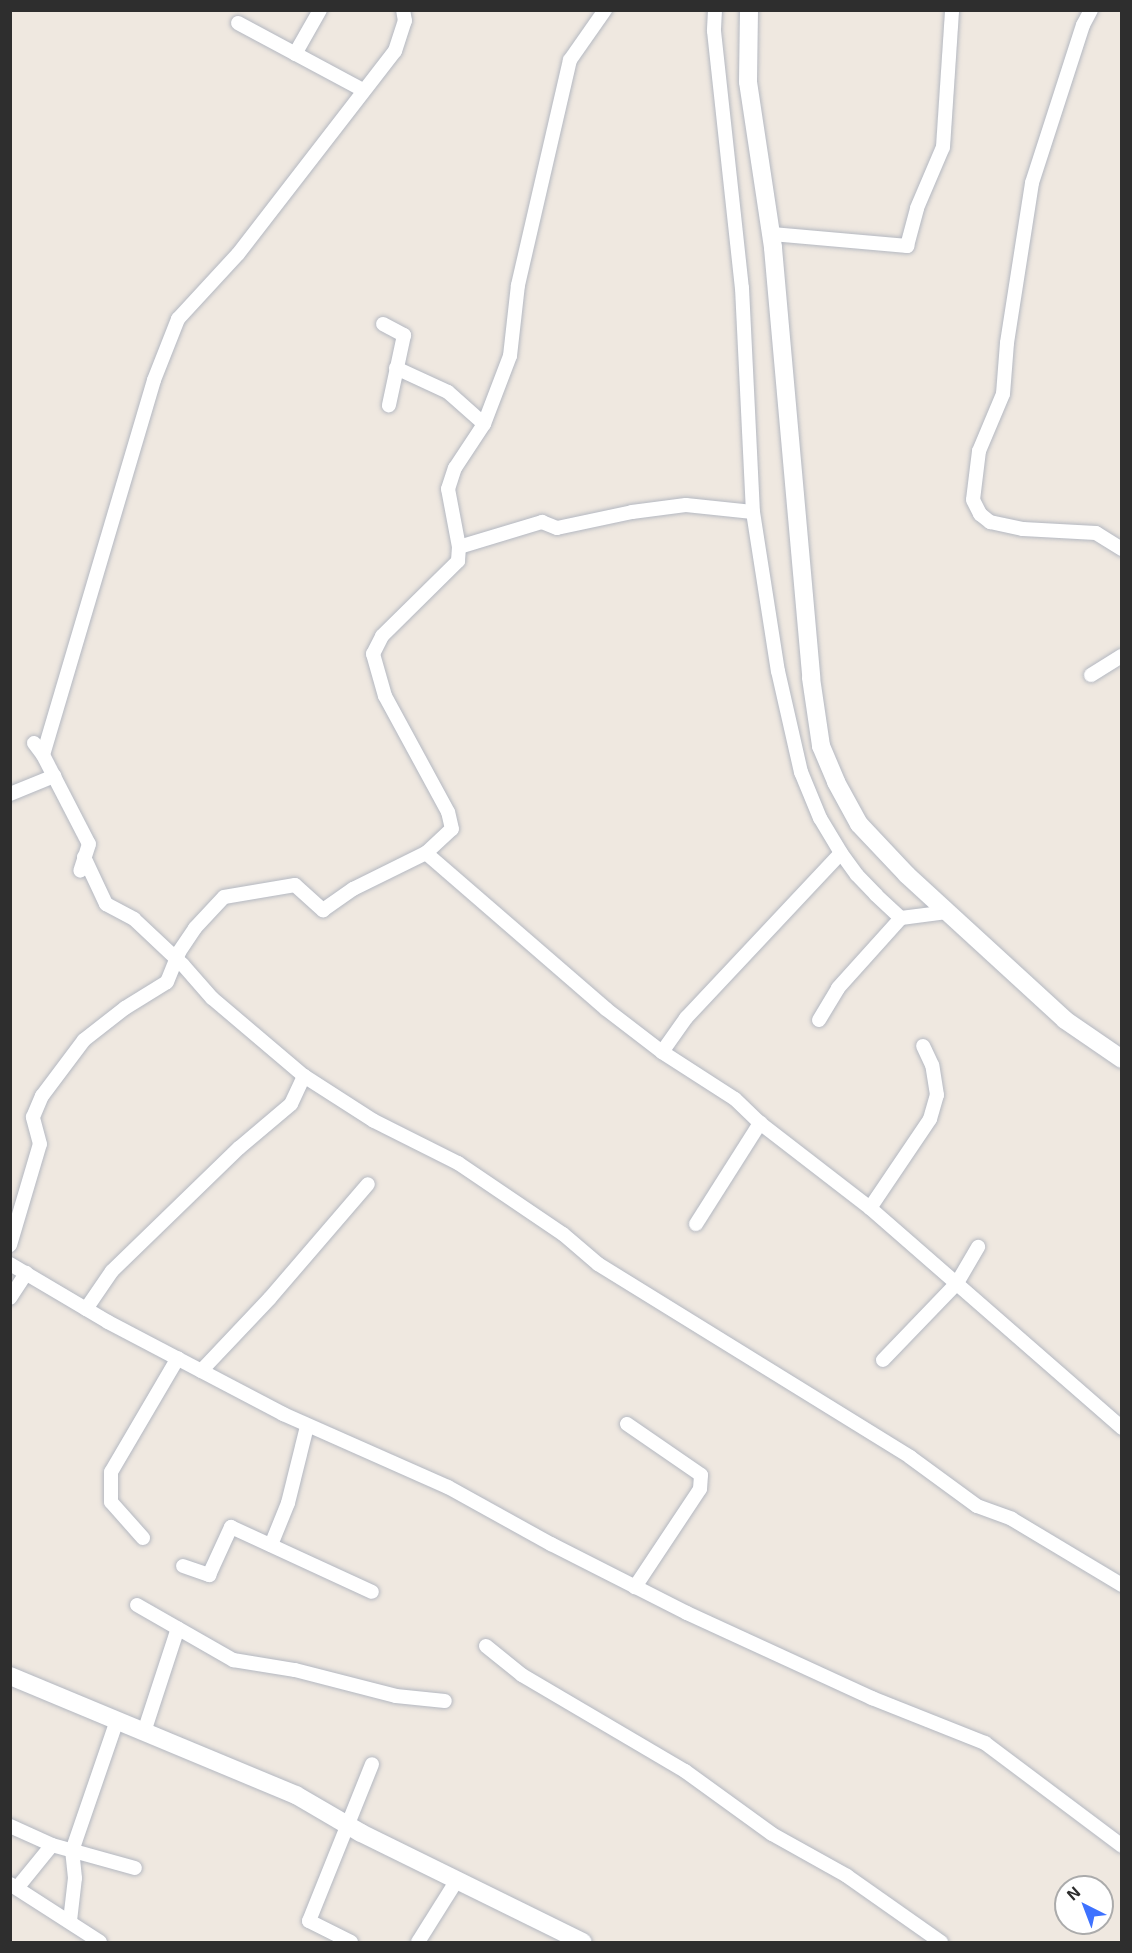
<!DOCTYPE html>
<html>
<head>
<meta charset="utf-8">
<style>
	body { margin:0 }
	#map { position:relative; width:1132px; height:1953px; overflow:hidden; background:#efe8e0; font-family:"Exo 2",sans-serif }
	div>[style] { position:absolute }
	.roads { filter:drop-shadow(0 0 2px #b4b8c1) drop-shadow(0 0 2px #b4b8c1) }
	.minor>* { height:14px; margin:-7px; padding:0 7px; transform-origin:7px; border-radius:7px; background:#fff }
	.tertiary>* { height:18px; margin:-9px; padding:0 9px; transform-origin:9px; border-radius:9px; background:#fff }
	span { translate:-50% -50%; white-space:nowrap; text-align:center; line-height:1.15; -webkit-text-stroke:4.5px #fff; paint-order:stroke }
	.frame { position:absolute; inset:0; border:12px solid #2e2e2e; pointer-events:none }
	.north { position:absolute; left:1054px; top:1875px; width:60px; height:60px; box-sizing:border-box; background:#fff; border:2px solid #ababab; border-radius:50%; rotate:318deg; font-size:16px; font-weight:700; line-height:24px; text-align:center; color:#2e2e2e }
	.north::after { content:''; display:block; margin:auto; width:21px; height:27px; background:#3e72ff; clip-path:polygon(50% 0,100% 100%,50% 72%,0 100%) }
</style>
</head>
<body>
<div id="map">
	<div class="roads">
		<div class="minor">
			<div style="left:715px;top:10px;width:21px;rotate:93deg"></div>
			<div style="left:714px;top:31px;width:259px;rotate:83.8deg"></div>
			<div style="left:742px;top:288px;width:224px;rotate:87.2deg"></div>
			<div style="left:753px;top:512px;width:161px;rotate:81.1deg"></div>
			<div style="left:778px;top:671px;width:104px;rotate:77.2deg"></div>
			<div style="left:801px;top:772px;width:50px;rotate:67.6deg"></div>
			<div style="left:820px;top:818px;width:41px;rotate:59deg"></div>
			<div style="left:841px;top:853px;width:27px;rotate:54deg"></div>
			<div style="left:857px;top:875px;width:28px;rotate:46deg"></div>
			<div style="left:876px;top:895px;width:34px;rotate:43deg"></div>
			<div style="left:901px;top:918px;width:46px;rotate:-7.4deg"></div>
			<div style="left:1091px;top:10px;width:17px;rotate:118deg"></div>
			<div style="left:1083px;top:25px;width:166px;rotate:107.9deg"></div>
			<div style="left:1032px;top:183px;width:162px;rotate:98.9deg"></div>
			<div style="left:1007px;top:343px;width:51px;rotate:94.5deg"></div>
			<div style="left:1003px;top:394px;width:62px;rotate:112.8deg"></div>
			<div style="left:979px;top:451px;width:49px;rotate:97deg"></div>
			<div style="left:973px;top:500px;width:16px;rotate:63deg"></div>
			<div style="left:980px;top:514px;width:13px;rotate:39deg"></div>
			<div style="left:990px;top:522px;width:34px;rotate:12deg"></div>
			<div style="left:1023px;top:529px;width:73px;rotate:3.1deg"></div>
			<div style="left:1096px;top:533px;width:31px;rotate:32deg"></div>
			<div style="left:238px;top:23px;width:142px;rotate:28.2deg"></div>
			<div style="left:295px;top:54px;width:51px;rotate:-60.4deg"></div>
			<div style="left:772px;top:234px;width:136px;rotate:5.1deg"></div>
			<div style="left:907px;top:246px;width:39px;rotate:-75deg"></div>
			<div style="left:917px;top:208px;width:66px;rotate:-66.9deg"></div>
			<div style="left:943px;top:147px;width:137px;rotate:-86.2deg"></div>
			<div style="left:383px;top:324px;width:24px;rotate:28deg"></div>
			<div style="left:404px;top:335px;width:72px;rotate:102.1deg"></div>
			<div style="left:396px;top:368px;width:57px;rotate:24.8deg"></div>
			<div style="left:448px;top:392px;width:48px;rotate:41.6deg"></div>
			<div style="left:459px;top:547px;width:87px;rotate:-16.8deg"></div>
			<div style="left:542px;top:522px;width:16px;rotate:22deg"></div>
			<div style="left:557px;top:528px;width:77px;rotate:-12deg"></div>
			<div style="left:632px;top:512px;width:54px;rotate:-7.4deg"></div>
			<div style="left:686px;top:505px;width:67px;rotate:6deg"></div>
			<div style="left:1091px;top:675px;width:36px;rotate:-32deg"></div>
			<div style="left:34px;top:743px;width:15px;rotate:53deg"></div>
			<div style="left:43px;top:755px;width:100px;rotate:62.7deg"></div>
			<div style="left:89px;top:844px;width:28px;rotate:108deg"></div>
			<div style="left:43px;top:755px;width:391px;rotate:-73.5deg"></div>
			<div style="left:154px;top:380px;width:66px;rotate:-68.5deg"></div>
			<div style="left:178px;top:319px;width:88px;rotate:-47.3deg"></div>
			<div style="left:238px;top:254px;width:257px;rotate:-52.3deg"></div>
			<div style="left:395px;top:51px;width:32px;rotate:-72deg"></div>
			<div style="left:405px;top:21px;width:11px;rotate:-100deg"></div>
			<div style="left:10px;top:794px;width:48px;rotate:-22.2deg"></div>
			<div style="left:426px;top:853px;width:35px;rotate:-43deg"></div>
			<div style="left:452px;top:829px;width:17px;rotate:-103deg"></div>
			<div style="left:448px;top:812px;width:132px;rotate:-118.5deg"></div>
			<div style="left:385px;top:696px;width:44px;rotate:-105.9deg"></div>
			<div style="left:373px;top:654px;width:20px;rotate:-63deg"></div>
			<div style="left:382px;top:636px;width:107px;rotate:-44.6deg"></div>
			<div style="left:458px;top:561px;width:14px;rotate:-86deg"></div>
			<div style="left:459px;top:547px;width:59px;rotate:-100.7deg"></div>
			<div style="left:448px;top:489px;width:22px;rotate:-72deg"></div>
			<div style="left:455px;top:468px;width:53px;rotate:-56.6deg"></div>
			<div style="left:484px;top:424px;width:73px;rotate:-69.1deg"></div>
			<div style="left:510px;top:356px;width:71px;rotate:-83.6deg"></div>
			<div style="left:518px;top:285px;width:231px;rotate:-77deg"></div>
			<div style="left:570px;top:60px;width:61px;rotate:-55deg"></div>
			<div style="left:84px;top:857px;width:52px;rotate:64.9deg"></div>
			<div style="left:106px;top:904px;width:32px;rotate:28deg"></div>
			<div style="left:134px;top:919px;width:67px;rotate:43.2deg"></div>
			<div style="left:183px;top:965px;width:44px;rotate:48.7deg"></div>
			<div style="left:212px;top:998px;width:121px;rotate:40.3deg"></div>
			<div style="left:304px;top:1076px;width:83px;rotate:32.7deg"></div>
			<div style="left:374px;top:1121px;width:94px;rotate:26.6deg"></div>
			<div style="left:458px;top:1163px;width:127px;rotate:34.1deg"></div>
			<div style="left:563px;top:1234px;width:46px;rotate:40.6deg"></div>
			<div style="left:598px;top:1264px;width:367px;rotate:31.7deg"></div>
			<div style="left:910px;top:1457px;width:83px;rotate:36.2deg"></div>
			<div style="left:977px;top:1506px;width:37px;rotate:20deg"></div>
			<div style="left:1012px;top:1519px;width:128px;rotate:31deg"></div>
			<div style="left:819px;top:1020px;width:37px;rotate:-59deg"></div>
			<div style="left:838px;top:988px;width:94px;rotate:-48deg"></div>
			<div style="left:662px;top:1052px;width:42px;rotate:-54.8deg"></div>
			<div style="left:686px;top:1018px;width:226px;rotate:-46.8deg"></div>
			<div style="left:870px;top:1208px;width:107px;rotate:-56deg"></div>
			<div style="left:930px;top:1119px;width:25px;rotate:-74deg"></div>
			<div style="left:937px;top:1095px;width:30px;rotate:-99deg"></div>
			<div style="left:932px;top:1065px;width:21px;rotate:-115deg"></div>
			<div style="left:696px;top:1224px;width:120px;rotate:-57.6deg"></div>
			<div style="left:10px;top:1245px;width:105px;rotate:-73.5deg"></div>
			<div style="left:40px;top:1144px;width:28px;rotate:-105deg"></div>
			<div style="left:33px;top:1117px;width:23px;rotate:-67deg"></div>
			<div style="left:42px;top:1096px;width:70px;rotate:-53.1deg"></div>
			<div style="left:84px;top:1040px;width:52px;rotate:-38deg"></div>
			<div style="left:125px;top:1008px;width:49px;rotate:-31.8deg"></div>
			<div style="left:167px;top:982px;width:32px;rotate:-68deg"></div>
			<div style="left:179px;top:952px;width:29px;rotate:-56deg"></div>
			<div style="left:195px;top:928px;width:42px;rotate:-46.9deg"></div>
			<div style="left:224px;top:897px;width:72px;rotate:-9.6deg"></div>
			<div style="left:295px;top:885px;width:38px;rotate:42deg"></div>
			<div style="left:323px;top:910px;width:37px;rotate:-35deg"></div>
			<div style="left:353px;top:889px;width:81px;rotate:-26.3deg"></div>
			<div style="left:426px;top:853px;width:238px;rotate:40.9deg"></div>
			<div style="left:606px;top:1009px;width:71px;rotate:37.5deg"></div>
			<div style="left:662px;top:1052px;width:87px;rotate:32.8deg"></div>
			<div style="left:735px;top:1099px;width:35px;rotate:44deg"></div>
			<div style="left:760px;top:1123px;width:139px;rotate:37.7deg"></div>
			<div style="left:870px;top:1208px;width:335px;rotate:41.1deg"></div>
			<div style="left:10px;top:1264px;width:114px;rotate:30.6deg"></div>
			<div style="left:108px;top:1322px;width:198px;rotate:27.7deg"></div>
			<div style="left:283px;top:1414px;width:180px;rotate:23.9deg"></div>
			<div style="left:448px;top:1487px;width:118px;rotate:29deg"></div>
			<div style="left:551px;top:1544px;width:153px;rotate:26.9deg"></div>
			<div style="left:687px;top:1613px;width:204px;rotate:24.7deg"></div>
			<div style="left:872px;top:1698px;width:122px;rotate:21.7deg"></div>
			<div style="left:985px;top:1743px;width:171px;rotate:36.9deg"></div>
			<div style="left:10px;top:1298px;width:30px;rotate:-57deg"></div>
			<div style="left:86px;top:1309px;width:46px;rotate:-55.6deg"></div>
			<div style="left:112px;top:1271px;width:177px;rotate:-44.1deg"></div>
			<div style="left:239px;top:1148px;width:68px;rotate:-40.2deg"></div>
			<div style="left:291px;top:1104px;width:31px;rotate:-65deg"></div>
			<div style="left:883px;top:1360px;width:107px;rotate:-46.1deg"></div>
			<div style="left:957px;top:1283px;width:42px;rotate:-59.7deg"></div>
			<div style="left:201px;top:1371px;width:100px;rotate:-46.6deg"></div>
			<div style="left:270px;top:1298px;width:150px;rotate:-49.3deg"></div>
			<div style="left:627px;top:1424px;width:90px;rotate:34.6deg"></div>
			<div style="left:701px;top:1475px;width:14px;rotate:94deg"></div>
			<div style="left:700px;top:1489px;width:118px;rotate:123.6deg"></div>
			<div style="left:143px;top:1538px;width:48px;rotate:-131.6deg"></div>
			<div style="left:111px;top:1502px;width:30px;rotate:-90deg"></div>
			<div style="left:111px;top:1472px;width:132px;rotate:-59.6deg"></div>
			<div style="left:271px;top:1545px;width:45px;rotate:-68deg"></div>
			<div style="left:288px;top:1503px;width:79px;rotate:-76.1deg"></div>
			<div style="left:183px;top:1566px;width:28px;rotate:19deg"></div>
			<div style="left:209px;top:1575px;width:53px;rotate:-65.4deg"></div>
			<div style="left:231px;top:1527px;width:155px;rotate:24.7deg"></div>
			<div style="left:137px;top:1605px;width:111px;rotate:29.8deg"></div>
			<div style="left:233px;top:1660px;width:63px;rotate:9.2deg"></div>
			<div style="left:295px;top:1670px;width:104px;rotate:14.4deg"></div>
			<div style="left:396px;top:1696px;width:49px;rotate:5.8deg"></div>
			<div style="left:486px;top:1646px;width:46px;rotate:38.9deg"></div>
			<div style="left:522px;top:1675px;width:189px;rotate:30.5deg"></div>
			<div style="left:685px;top:1771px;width:107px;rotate:35.9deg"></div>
			<div style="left:772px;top:1834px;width:86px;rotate:29.2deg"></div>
			<div style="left:847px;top:1876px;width:115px;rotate:35.1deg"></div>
			<div style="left:144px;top:1732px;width:109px;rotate:-71.9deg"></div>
			<div style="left:10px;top:1826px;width:46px;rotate:24.3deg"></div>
			<div style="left:52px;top:1845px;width:86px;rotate:15.5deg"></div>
			<div style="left:10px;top:1884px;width:107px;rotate:32.8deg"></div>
			<div style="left:17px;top:1888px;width:55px;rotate:-50.9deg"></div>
			<div style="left:70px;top:1921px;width:43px;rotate:-83.4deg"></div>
			<div style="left:75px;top:1878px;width:27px;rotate:-96deg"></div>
			<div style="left:72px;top:1851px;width:139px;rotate:-71deg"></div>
			<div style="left:351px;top:1942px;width:47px;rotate:-153.4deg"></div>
			<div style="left:309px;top:1921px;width:169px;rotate:-68.1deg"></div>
			<div style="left:418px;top:1942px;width:73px;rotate:-57.8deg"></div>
		</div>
		<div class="tertiary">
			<div style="left:749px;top:10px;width:72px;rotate:90.8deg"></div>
			<div style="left:748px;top:82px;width:168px;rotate:81.4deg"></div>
			<div style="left:773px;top:248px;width:432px;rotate:84.9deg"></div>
			<div style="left:811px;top:678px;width:69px;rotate:81.6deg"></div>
			<div style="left:821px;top:746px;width:39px;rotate:67deg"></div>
			<div style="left:836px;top:782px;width:48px;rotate:61.3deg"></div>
			<div style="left:859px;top:824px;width:70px;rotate:46.7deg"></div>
			<div style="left:907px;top:875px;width:214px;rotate:42.5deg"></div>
			<div style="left:1065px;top:1020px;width:69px;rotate:34.4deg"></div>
			<div style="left:10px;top:1676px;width:310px;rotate:22.6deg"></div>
			<div style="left:296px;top:1795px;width:75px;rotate:30.3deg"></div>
			<div style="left:361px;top:1833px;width:247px;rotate:26.2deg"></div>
		</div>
	</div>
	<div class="frame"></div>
	<div class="north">N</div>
</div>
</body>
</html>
